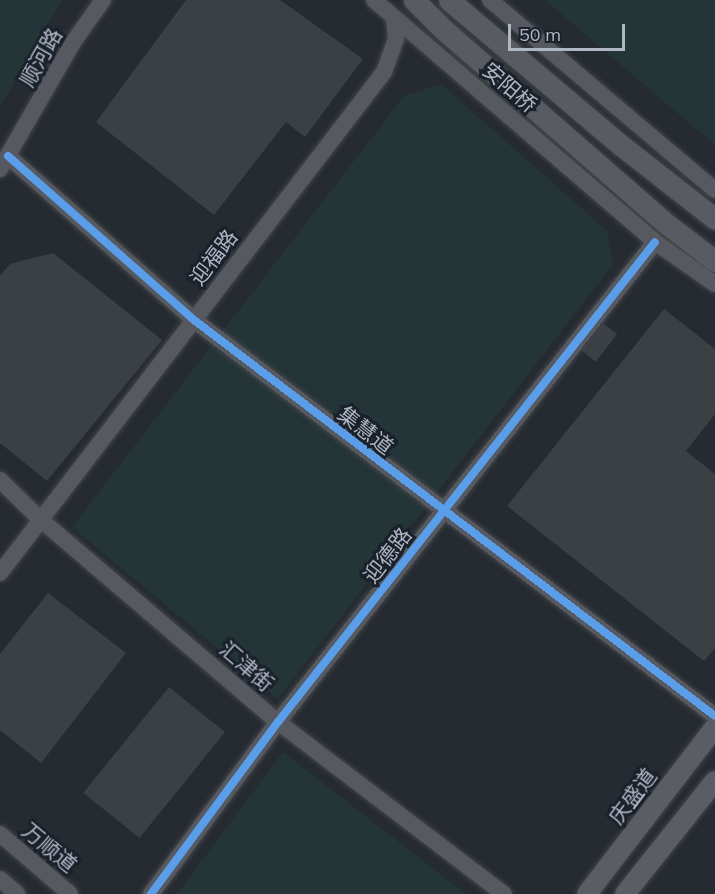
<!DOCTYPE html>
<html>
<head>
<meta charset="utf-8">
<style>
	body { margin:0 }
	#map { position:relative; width:715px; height:894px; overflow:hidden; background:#262b31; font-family:Mulish,"Noto Sans SC",sans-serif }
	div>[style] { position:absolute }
	.green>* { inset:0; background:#243537 }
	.building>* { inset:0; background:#3b4045; transform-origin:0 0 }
	.roads { filter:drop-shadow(0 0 2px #42464a) drop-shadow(0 0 2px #42464a) }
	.tertiary>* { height:16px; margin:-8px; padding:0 8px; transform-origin:8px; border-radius:8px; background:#565960 }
	.secondary>* { height:20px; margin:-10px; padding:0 10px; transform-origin:10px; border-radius:10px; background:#5a5e64 }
	.primary>* { height:21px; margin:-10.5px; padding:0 10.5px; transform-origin:10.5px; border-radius:10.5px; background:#585c62 }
	.cycleway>* { height:8px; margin:-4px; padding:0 4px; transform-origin:4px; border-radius:4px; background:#5a9eea }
	span { translate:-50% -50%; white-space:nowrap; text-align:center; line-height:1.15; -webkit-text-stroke:6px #1a212b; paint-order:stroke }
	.street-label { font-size:21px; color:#afb7c3 }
	.scale { position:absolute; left:508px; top:24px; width:117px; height:27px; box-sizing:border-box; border:3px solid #afb7c3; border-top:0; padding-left:8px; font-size:18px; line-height:21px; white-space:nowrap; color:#afb7c3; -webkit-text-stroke:4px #1a212b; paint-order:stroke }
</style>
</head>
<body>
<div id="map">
	<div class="green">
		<div style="clip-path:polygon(0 0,62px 0,0 107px)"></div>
		<div style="clip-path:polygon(545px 0,715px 0,715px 145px)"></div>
		<div style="clip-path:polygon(441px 84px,607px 231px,613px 264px,278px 699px,72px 527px,404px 96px)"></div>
		<div style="clip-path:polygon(283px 752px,466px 894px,177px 894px)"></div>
	</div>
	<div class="building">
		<div style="clip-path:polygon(186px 0,280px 0,363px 59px,305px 137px,286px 122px,214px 215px,96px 122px)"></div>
		<div style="clip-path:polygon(53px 253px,162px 340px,47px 481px,0 443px,0 276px,10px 264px)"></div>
		<div style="clip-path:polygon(664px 309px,715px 349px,715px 414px,686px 451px,715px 474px,715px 648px,704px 661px,507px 506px)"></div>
		<div style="left:603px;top:323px;width:18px;height:35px;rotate:38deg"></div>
		<div style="clip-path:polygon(48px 593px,126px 653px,41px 763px,0 730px,0 654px)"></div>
		<div style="left:169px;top:687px;width:72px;height:136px;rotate:39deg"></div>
	</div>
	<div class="roads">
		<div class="tertiary">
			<div style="left:374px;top:0;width:371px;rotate:40.7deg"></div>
			<div style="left:655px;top:242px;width:73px;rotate:35deg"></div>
			<div style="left:490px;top:0;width:294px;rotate:40.2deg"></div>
			<div style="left:8px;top:156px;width:248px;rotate:41.4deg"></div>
			<div style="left:194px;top:320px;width:654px;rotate:37.24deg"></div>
			<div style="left:0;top:169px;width:148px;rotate:-60deg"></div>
			<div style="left:74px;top:41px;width:50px;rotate:-54.7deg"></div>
			<div style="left:0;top:480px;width:56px;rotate:44.3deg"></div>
			<div style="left:40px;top:519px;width:313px;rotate:40.5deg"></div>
			<div style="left:278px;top:722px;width:284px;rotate:37.3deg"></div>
			<div style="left:0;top:573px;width:631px;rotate:-52.53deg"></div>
			<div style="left:384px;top:72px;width:35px;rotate:-70deg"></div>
			<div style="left:396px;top:39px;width:21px;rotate:-95deg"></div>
			<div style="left:0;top:834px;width:92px;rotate:40.6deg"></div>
			<div style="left:0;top:879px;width:23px;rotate:41deg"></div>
			<div style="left:151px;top:894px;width:214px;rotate:-53.6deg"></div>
			<div style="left:278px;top:722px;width:610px;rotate:-51.85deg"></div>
		</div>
		<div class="secondary">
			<div style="left:587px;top:894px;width:210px;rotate:-52.5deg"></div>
			<div style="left:625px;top:894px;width:144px;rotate:-51.5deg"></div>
		</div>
		<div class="primary">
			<div style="left:414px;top:0;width:41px;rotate:45deg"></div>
			<div style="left:443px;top:29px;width:298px;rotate:41.1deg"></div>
			<div style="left:668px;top:225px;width:59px;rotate:37.5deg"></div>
			<div style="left:449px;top:0;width:226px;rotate:40.2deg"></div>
			<div style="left:622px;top:146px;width:118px;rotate:38.1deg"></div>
		</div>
	</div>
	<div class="cycleway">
		<div style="left:8px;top:156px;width:248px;rotate:41.4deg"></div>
		<div style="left:194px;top:320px;width:654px;rotate:37.24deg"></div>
		<div style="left:151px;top:894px;width:214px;rotate:-53.6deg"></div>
		<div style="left:278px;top:722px;width:610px;rotate:-51.85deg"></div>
	</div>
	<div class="street-label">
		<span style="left:40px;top:57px;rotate:-60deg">顺河路</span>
		<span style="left:510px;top:87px;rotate:41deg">安阳桥</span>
		<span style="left:213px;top:257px;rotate:-53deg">迎福路</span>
		<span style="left:366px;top:430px;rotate:38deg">集慧道</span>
		<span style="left:387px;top:555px;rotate:-52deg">迎德路</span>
		<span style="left:247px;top:666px;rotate:41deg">汇津街</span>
		<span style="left:632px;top:796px;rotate:-53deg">庆盛道</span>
		<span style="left:50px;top:847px;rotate:40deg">万顺道</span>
	</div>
	<div class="scale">50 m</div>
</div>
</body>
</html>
